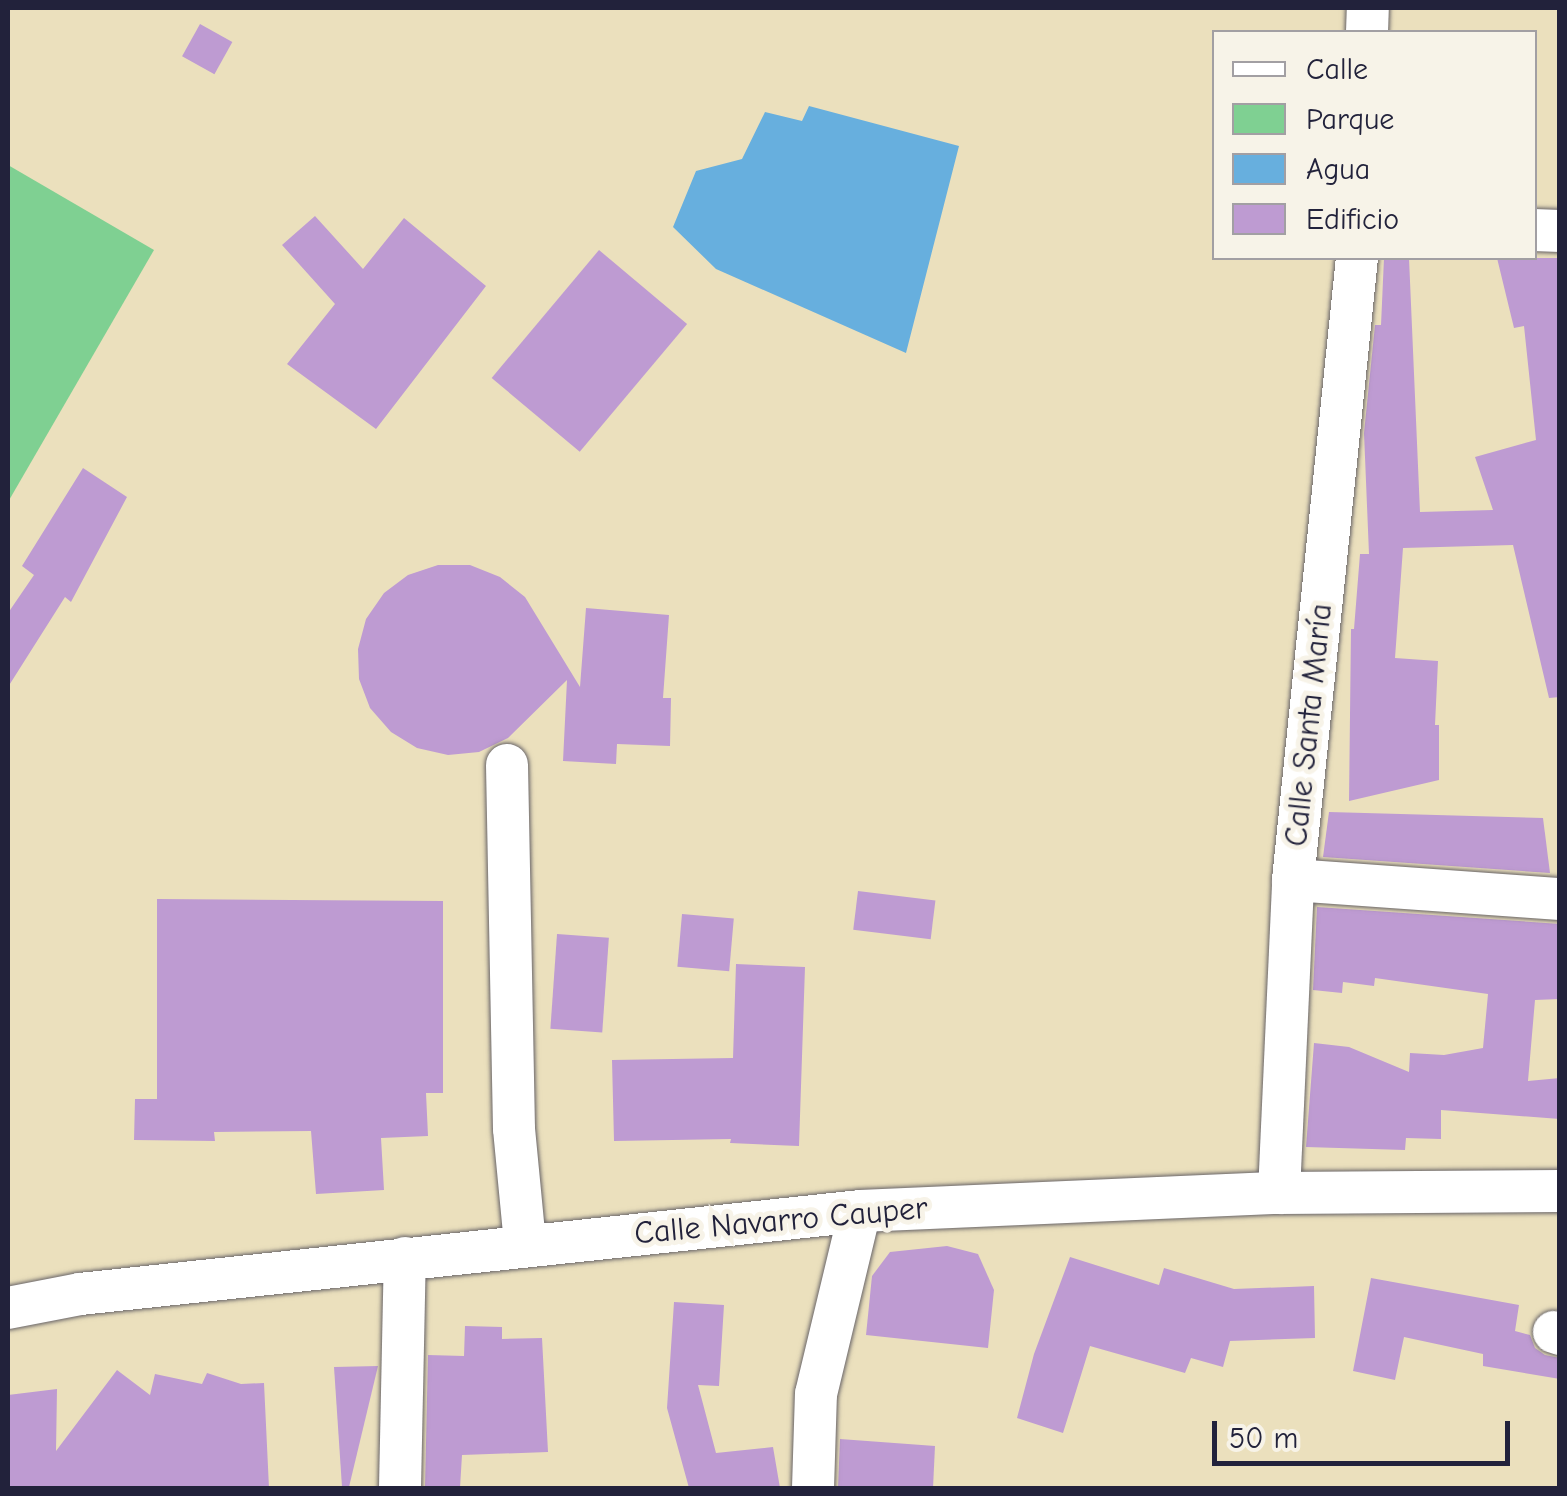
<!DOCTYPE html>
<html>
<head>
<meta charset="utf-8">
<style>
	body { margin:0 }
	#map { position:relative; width:1567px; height:1496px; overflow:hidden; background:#ebe0bd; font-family:"Comic Neue",sans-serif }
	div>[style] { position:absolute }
	.green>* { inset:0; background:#7fd092 }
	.water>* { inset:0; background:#67afde }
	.building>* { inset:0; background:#be9bd2; transform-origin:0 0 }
	.roads { filter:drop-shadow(0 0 2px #686468) drop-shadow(0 0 2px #686468) }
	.minor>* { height:42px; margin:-21px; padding:0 21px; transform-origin:21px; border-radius:21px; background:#fff }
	span { translate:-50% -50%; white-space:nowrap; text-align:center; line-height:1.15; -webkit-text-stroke:10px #f7f3e8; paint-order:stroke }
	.street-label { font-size:32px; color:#22223b }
	.frame { position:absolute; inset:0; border:10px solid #22223b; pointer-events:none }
	.legend { position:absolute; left:1212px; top:30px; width:325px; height:230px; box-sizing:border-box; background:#f7f3e8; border:2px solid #a29fa3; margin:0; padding:12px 18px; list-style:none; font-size:30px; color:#22223b }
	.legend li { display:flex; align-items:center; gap:20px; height:50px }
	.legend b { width:50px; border:2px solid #a29fa3 }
	.scale { position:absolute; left:1212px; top:1421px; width:298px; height:45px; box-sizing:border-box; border:5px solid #22223b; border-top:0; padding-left:12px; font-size:30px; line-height:35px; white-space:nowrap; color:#22223b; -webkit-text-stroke:8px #f7f3e8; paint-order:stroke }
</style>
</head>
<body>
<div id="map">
	<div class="green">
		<div style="clip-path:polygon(8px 165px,154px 250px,8px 502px)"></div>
	</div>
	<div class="water">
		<div style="clip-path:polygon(809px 106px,959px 146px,906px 353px,716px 269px,673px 227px,696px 171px,742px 159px,765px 112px,802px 121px)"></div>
	</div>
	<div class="building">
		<div style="left:200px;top:24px;width:37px;height:37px;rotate:29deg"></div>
		<div style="clip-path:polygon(315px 216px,363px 269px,404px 218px,486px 286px,376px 429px,287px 364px,335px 304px,282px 245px)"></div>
		<div style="left:599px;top:250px;width:115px;height:167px;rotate:40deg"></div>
		<div style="clip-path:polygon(1384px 258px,1409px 258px,1420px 512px,1493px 510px,1475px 457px,1536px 440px,1524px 326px,1514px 328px,1497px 258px,1560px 258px,1560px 697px,1549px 698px,1513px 545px,1403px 548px,1395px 658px,1438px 661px,1435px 725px,1439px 725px,1439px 780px,1349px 801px,1351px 629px,1354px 629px,1360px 554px,1369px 554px,1364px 433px,1375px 325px,1381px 325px)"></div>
		<div style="clip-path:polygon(83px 468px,127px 497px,71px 602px,65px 597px,8px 687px,8px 613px,34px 575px,22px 566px)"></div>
		<div style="clip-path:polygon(438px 565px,470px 565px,500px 577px,525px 597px,580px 687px,586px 608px,669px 615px,663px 698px,671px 698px,670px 746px,617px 744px,616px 764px,563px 761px,567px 680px,508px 738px,479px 752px,448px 755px,417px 748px,391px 732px,370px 708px,359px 679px,358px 649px,366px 619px,384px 593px,408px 575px)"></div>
		<div style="clip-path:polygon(1329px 812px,1543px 818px,1550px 873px,1323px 857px)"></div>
		<div style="left:858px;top:891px;width:78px;height:39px;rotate:7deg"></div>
		<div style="clip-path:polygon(157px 899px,443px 901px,443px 1093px,426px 1093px,428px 1136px,381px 1138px,384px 1190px,316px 1194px,311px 1131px,214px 1132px,215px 1141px,134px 1140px,135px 1099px,157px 1099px)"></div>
		<div style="clip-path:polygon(1317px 907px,1560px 924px,1560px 999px,1535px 1000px,1528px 1081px,1560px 1078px,1560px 1119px,1441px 1110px,1441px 1139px,1406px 1138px,1405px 1150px,1306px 1147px,1314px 1043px,1349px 1047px,1409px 1072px,1410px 1053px,1444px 1055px,1483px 1048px,1488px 994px,1375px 978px,1374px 986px,1343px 982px,1342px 993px,1313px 990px)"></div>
		<div style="left:682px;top:914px;width:52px;height:53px;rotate:5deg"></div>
		<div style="left:557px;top:934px;width:52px;height:95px;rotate:4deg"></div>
		<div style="clip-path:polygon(736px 964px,805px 967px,799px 1146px,730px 1143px,731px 1139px,614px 1141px,612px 1060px,733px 1058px)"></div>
		<div style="clip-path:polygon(947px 1246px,978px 1254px,994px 1290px,988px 1348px,866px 1335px,872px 1276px,890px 1252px)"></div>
		<div style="clip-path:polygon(1070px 1257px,1159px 1285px,1164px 1268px,1234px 1289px,1314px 1286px,1315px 1338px,1230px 1341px,1223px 1367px,1191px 1358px,1185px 1373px,1090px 1346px,1063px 1433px,1017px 1418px,1034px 1354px)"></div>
		<div style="clip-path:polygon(1371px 1278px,1519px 1305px,1515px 1331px,1530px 1335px,1535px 1348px,1545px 1355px,1560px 1358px,1560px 1379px,1483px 1366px,1483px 1354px,1404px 1337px,1395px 1380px,1353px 1371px)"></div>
		<div style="clip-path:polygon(674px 1302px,724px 1305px,719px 1386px,698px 1385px,716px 1453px,773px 1447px,780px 1488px,689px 1488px,667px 1408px)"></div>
		<div style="clip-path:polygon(465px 1326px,502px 1327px,502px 1339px,542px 1338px,548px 1452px,462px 1455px,460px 1488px,425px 1488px,428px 1355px,464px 1356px)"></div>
		<div style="clip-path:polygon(378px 1366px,349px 1487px,342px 1487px,334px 1367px)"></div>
		<div style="clip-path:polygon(117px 1370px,150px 1395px,155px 1374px,202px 1384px,207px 1373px,241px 1384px,264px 1383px,269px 1488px,8px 1488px,8px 1395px,57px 1389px,56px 1451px)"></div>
		<div style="clip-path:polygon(840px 1439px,935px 1446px,933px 1488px,838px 1488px)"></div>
	</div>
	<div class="roads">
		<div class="minor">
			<div style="left:1367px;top:32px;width:24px;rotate:-88deg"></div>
			<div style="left:1534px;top:230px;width:26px;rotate:2deg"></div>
			<div style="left:507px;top:765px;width:364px;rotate:88.9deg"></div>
			<div style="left:514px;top:1129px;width:116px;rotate:84.5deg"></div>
			<div style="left:1293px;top:880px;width:268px;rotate:4.1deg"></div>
			<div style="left:1279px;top:1193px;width:313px;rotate:-87.4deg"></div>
			<div style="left:1293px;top:880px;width:625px;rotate:-84.13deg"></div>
			<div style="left:8px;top:1308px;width:73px;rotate:-11deg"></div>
			<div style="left:80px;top:1294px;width:784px;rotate:-6.07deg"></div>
			<div style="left:860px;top:1211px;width:419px;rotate:-2.5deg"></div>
			<div style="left:1279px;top:1193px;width:281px;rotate:-0.4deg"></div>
			<div style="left:1554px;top:1332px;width:6px;rotate:18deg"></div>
			<div style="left:400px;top:1488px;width:230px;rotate:-88.8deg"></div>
			<div style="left:813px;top:1488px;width:94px;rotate:-88.2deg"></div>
			<div style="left:816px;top:1394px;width:188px;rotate:-76.5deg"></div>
		</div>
	</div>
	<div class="street-label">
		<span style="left:1309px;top:725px;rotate:-84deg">Calle Santa María</span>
		<span style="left:781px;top:1221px;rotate:-5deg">Calle Navarro Cauper</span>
	</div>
	<div class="frame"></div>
	<ul class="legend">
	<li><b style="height:12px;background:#fff"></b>Calle</li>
	<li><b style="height:28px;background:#7fd092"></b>Parque</li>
	<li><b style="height:28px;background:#67afde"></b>Agua</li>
	<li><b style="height:28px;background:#be9bd2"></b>Edificio</li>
	</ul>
	<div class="scale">50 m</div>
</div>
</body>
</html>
